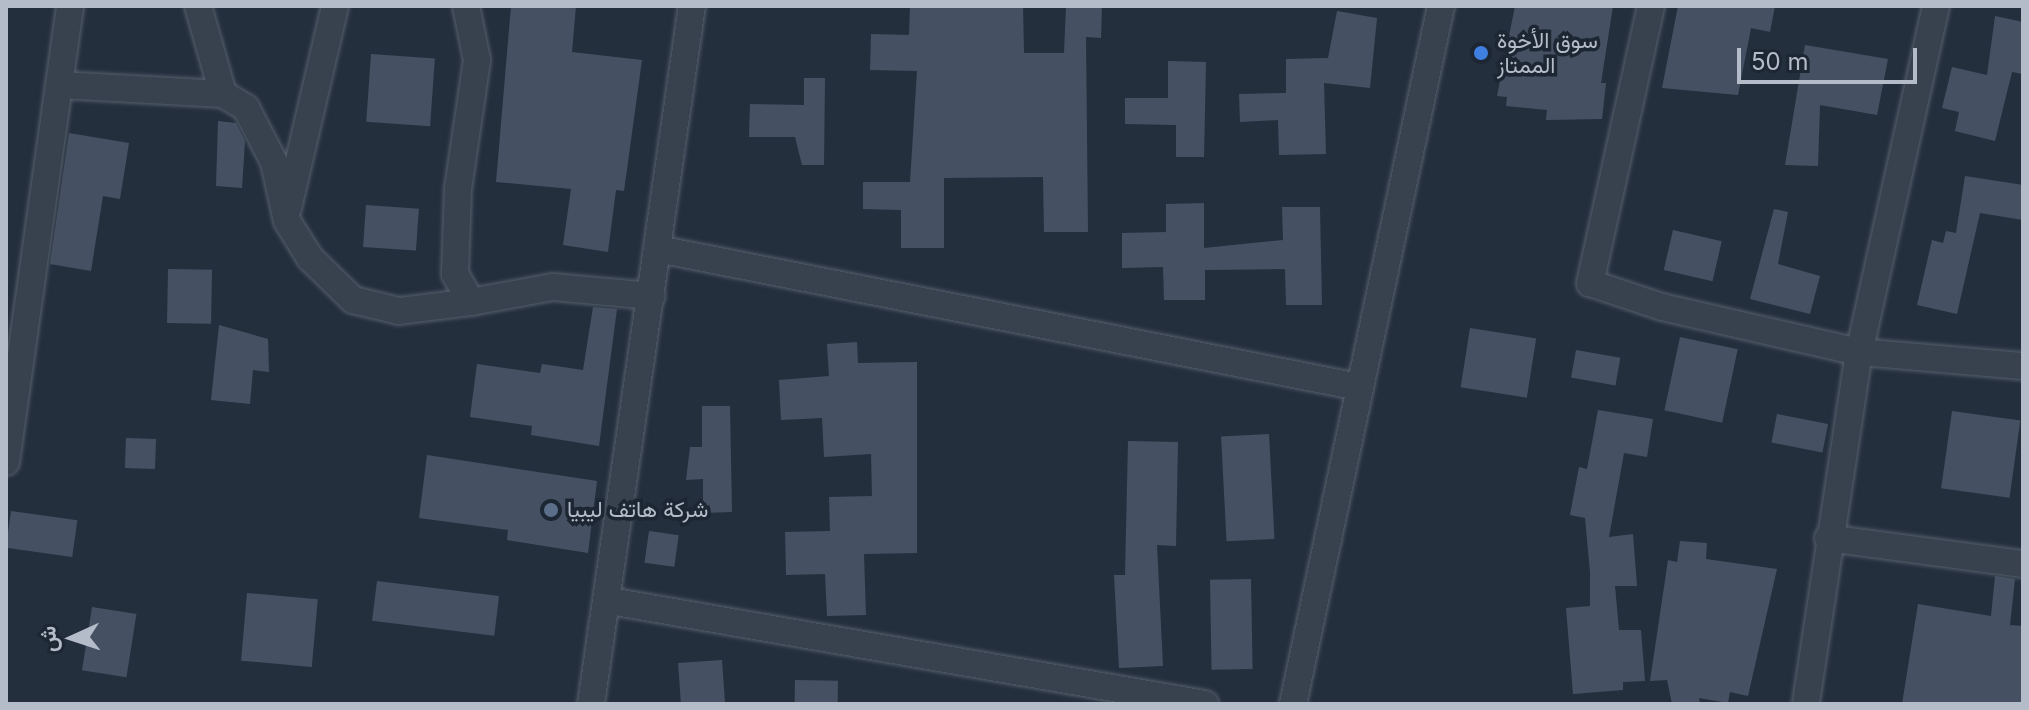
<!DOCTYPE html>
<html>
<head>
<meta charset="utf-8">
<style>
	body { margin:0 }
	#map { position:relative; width:2029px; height:710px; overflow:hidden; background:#242f3e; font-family:Inter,Vazirmatn,sans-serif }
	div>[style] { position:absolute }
	.building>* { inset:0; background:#455162; transform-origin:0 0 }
	.roads { filter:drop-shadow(0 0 2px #565f6c) drop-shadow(0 0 2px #565f6c) }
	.street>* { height:26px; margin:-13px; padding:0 13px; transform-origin:13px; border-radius:13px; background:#38414e }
	.dots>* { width:22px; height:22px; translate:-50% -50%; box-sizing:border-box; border:4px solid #1d2633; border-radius:50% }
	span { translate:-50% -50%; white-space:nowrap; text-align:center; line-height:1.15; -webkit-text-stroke:7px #1d2633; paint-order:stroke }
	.poi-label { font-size:22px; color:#b4bcc9 }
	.left { translate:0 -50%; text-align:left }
	.frame { position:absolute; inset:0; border:8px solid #b4bcc9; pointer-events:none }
	.north { position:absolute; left:32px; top:598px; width:80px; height:80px; -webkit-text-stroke:6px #1d2633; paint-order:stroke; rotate:267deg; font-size:22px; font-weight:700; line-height:32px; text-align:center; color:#b4bcc9 }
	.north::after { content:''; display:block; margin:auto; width:28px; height:36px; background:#b4bcc9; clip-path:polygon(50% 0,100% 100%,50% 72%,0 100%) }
	.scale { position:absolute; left:1737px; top:48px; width:180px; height:36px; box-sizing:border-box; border:4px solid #b4bcc9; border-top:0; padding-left:10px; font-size:24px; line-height:28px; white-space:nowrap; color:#b4bcc9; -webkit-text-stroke:6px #1d2633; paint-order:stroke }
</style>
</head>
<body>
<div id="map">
	<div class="building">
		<div style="clip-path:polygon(511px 6px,576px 6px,572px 52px,642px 60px,624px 191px,616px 190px,608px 252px,563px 245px,571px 189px,496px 182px)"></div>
		<div style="clip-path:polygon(910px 6px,1023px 6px,1024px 53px,1064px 53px,1066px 6px,1102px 6px,1101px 38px,1086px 37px,1088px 232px,1044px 232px,1043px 177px,944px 178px,944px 248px,901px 248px,901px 210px,863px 209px,863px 182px,910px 182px,917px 71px,870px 70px,871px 34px,909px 35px)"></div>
		<div style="clip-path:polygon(1515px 6px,1613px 6px,1601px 83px,1606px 83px,1602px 119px,1546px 120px,1547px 110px,1506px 106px,1507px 97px,1497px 96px)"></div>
		<div style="clip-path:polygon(1678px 6px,1775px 6px,1770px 32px,1751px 28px,1738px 95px,1662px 88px)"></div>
		<div style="clip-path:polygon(1337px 11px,1377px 18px,1370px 88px,1324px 83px,1326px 154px,1279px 155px,1278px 120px,1240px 122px,1239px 94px,1286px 93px,1286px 59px,1328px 58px)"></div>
		<div style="clip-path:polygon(1995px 16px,2023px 22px,2023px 74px,2012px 72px,1995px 141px,1955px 131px,1959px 112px,1942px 108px,1952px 67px,1987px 75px)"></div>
		<div style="clip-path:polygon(1805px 45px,1888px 59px,1877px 115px,1820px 105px,1818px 166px,1785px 165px)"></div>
		<div style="left:371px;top:54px;width:64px;height:68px;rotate:4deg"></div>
		<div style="clip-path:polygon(1168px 61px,1206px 62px,1204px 157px,1176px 157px,1176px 125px,1125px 124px,1125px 98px,1168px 98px)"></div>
		<div style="clip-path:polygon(804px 78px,825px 78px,824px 165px,802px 165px,795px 137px,749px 137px,750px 104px,804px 105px)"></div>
		<div style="clip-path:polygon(218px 121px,236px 123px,245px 141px,242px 188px,216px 186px)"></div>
		<div style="clip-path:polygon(69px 133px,129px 143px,120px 199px,103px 196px,91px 271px,50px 264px)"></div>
		<div style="clip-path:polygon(1965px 176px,2023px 185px,2023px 220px,1980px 213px,1957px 314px,1917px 305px,1932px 240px,1943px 243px,1946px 231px,1956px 233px)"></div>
		<div style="clip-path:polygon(1204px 203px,1204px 248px,1283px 240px,1282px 207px,1320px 207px,1322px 305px,1286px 305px,1285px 269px,1205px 270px,1205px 300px,1164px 300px,1163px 267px,1122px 268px,1122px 233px,1166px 232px,1166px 204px)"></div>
		<div style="left:366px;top:205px;width:53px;height:42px;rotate:4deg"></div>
		<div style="clip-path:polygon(1774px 209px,1788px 212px,1778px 264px,1820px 276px,1810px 314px,1750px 299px)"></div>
		<div style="left:1673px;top:230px;width:50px;height:41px;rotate:13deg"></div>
		<div style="left:168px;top:269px;width:44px;height:54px;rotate:1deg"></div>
		<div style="clip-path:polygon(593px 307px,617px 309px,599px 446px,531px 435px,532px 426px,470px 417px,477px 364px,540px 373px,542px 364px,583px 370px)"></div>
		<div style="clip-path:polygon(219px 325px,268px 339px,269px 372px,253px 370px,250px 404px,211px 400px)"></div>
		<div style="left:1470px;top:328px;width:67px;height:60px;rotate:9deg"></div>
		<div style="left:1680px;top:337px;width:59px;height:75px;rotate:12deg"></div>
		<div style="clip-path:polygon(857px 342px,858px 363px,917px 362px,917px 553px,864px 554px,866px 615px,827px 616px,825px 574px,786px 575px,785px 532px,830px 531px,829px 497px,872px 496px,871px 454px,824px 457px,822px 418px,781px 420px,779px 380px,829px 376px,827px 344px)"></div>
		<div style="left:1576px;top:350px;width:45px;height:28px;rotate:10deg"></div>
		<div style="clip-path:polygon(702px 406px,730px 406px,732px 512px,703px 513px,703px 479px,686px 480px,690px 447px,702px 447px)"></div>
		<div style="clip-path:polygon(1598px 410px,1653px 419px,1647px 457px,1624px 453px,1609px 537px,1633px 534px,1637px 586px,1615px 586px,1619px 630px,1641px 630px,1645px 681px,1623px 682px,1623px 690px,1573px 694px,1566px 608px,1590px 606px,1590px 572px,1585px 518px,1570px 515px,1579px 467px,1587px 469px)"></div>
		<div style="left:1952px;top:411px;width:69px;height:78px;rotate:8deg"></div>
		<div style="left:1777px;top:414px;width:52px;height:29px;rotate:11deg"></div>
		<div style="left:1269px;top:434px;width:105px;height:48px;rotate:87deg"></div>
		<div style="left:126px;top:438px;width:30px;height:30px;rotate:2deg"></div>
		<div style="clip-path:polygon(1128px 441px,1178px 442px,1176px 546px,1157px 545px,1163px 666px,1119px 668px,1114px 575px,1125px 575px)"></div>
		<div style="clip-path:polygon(427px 455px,597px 481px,588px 553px,507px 540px,508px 530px,419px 518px)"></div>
		<div style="left:11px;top:511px;width:67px;height:37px;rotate:8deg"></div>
		<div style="left:649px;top:531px;width:30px;height:32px;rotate:8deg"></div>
		<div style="clip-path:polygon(1680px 541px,1707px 543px,1706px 559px,1777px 569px,1748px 696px,1730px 692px,1728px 703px,1699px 698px,1700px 704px,1672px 704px,1667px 680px,1650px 681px,1668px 560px,1677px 562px)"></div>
		<div style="clip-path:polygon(1995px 576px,2015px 579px,2010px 625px,2023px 626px,2023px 704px,1902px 704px,1918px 604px,1991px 616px)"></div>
		<div style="left:1251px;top:579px;width:90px;height:41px;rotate:89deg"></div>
		<div style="left:377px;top:581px;width:123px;height:40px;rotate:7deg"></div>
		<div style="left:247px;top:593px;width:71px;height:68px;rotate:5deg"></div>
		<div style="left:92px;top:607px;width:45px;height:64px;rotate:9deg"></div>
		<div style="left:722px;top:660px;width:44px;height:44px;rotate:86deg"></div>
		<div style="left:795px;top:680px;width:43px;height:24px;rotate:1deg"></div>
	</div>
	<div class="roads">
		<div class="street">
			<div style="left:198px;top:6px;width:91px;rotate:74.1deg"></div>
			<div style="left:466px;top:6px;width:55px;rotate:78.5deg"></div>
			<div style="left:477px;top:60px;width:129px;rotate:98.4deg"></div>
			<div style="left:458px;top:188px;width:86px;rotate:92deg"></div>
			<div style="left:455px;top:274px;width:32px;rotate:60deg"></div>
			<div style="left:471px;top:302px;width:83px;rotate:-10.4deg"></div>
			<div style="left:553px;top:287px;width:99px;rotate:5.2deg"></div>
			<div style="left:1651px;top:6px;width:284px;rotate:102.4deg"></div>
			<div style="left:1590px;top:283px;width:76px;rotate:18.4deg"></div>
			<div style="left:1662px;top:307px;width:202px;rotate:12.9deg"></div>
			<div style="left:1859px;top:352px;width:356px;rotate:98.6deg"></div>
			<div style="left:1936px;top:6px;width:354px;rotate:102.5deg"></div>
			<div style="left:1859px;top:352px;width:165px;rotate:4.9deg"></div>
			<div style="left:60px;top:85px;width:163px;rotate:3.2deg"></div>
			<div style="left:223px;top:94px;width:27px;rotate:31deg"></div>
			<div style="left:246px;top:108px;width:61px;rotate:62.6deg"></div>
			<div style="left:274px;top:162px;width:60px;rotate:77.6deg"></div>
			<div style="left:287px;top:221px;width:44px;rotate:58.1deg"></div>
			<div style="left:310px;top:258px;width:60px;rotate:44.3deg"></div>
			<div style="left:353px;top:300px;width:47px;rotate:13.4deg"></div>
			<div style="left:399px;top:311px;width:73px;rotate:-7.1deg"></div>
			<div style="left:288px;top:208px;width:207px;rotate:-76.9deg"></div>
			<div style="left:658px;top:249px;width:714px;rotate:11.14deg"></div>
			<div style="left:6px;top:462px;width:460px;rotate:-82deg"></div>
			<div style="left:1828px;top:538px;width:197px;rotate:7.6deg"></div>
			<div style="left:610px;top:601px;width:604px;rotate:9.82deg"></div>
			<div style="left:591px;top:704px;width:705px;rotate:-81.77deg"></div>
			<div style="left:1293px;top:704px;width:714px;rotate:-78.03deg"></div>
		</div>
	</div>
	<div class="dots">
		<div style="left:1481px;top:53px;background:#3f7fe0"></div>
		<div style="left:551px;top:510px;background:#5c6f8a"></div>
	</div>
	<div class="poi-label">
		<span class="left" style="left:1497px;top:53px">سوق الأخوة<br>الممتاز</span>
		<span class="left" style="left:567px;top:510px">شركة هاتف ليبيا</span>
	</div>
	<div class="frame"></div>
	<div class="north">ش</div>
	<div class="scale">50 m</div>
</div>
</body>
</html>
